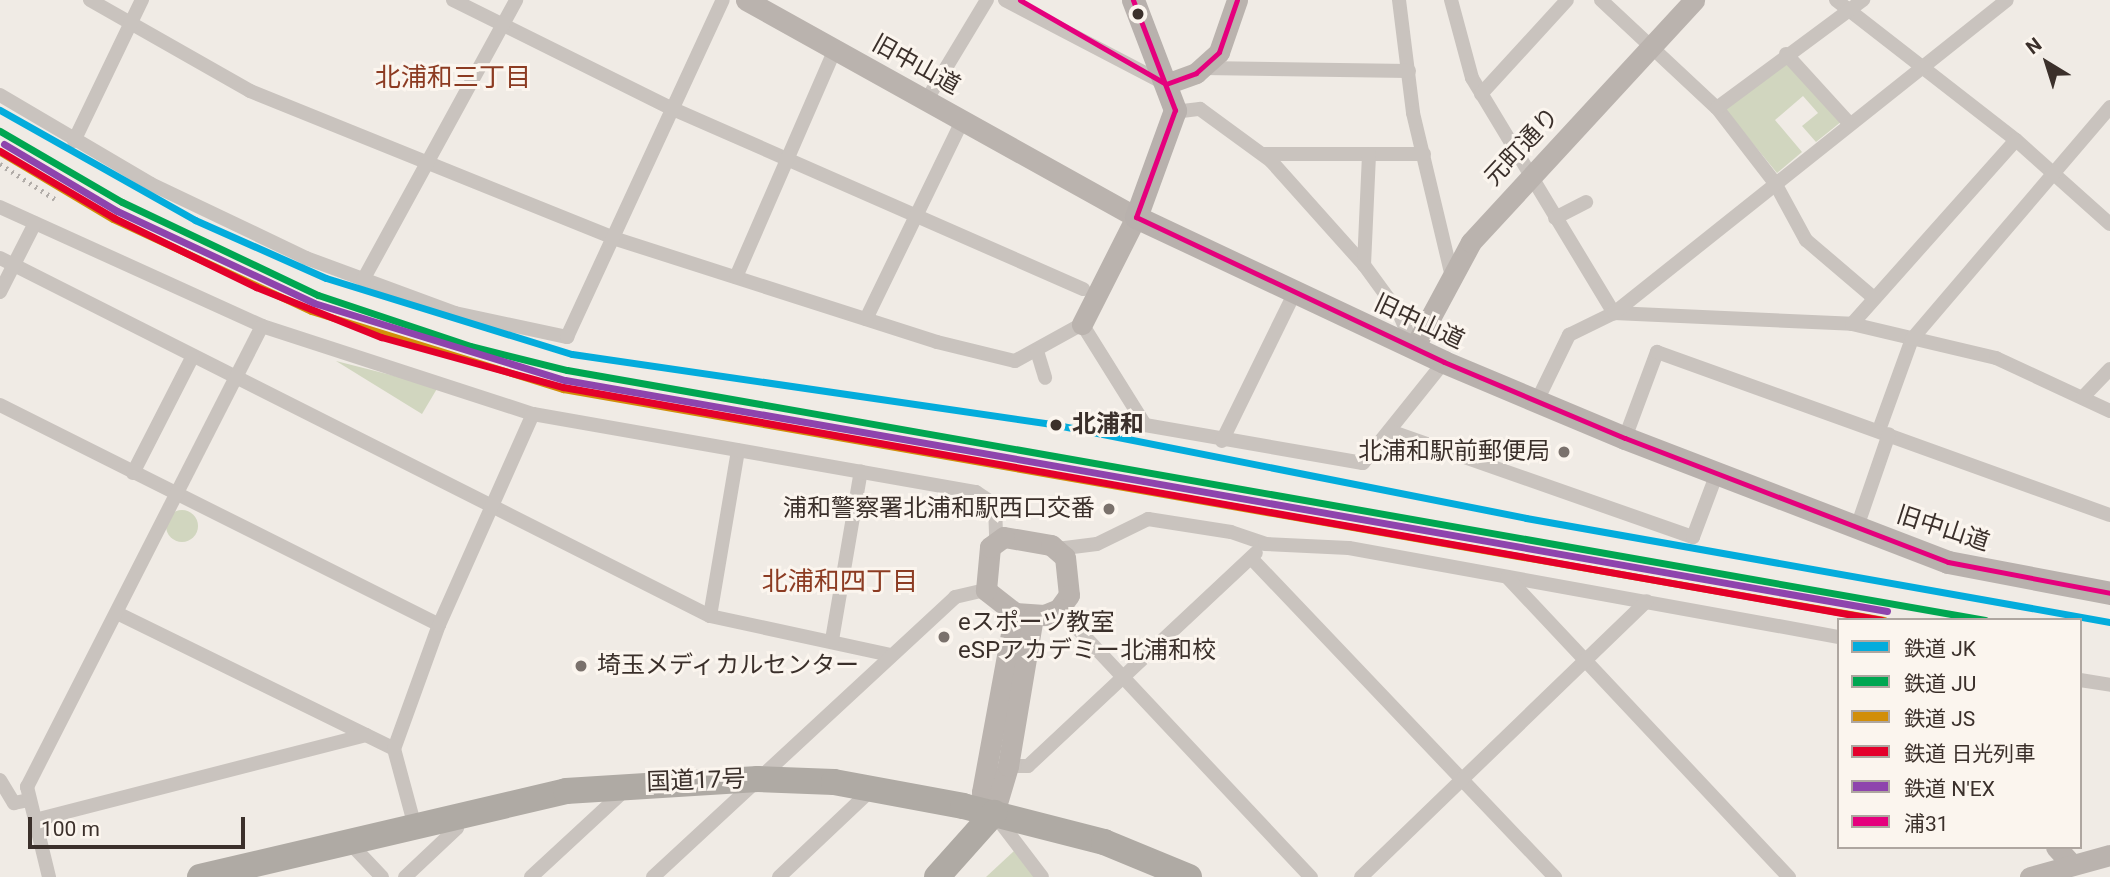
<!DOCTYPE html>
<html>
<head>
<meta charset="utf-8">
<style>
	body { margin:0 }
	#map { position:relative; width:2110px; height:877px; overflow:hidden; background:#f0ebe5; font-family:Roboto,"Noto Sans JP",sans-serif }
	div>[style] { position:absolute }
	.green>* { inset:0; background:#d1d6bf }
	.round { border-radius:50% }
	.street>* { height:14px; margin:-7px; padding:0 7px; transform-origin:7px; border-radius:7px; background:#c9c3be }
	.secondary>* { height:21px; margin:-10.5px; padding:0 10.5px; transform-origin:10.5px; border-radius:10.5px; background:#bab3ae }
	.primary>* { height:23px; margin:-11.5px; padding:0 11.5px; transform-origin:11.5px; border-radius:11.5px; background:#b8b1ad }
	.highway>* { height:26px; margin:-13px; padding:0 13px; transform-origin:13px; border-radius:13px; background:#afaaa4 }
	.rail>* { height:4.5px; margin-top:-2.25px; transform-origin:0; background:repeating-linear-gradient(90deg,#b1aca8 0 2px,transparent 0 7px) }
	.bus-1>* { height:5px; margin:-2.5px; padding:0 2.5px; transform-origin:2.5px; border-radius:2.5px; background:#e5007d }
	.rail-1>* { height:7px; margin:-3.5px; padding:0 3.5px; transform-origin:3.5px; border-radius:3.5px; background:#03acdc }
	.rail-2>* { height:7px; margin:-3.5px; padding:0 3.5px; transform-origin:3.5px; border-radius:3.5px; background:#00a651 }
	.rail-3>* { height:7px; margin:-3.5px; padding:0 3.5px; transform-origin:3.5px; border-radius:3.5px; background:#d18e09 }
	.rail-4>* { height:7px; margin:-3.5px; padding:0 3.5px; transform-origin:3.5px; border-radius:3.5px; background:#e4002b }
	.rail-5>* { height:7px; margin:-3.5px; padding:0 3.5px; transform-origin:3.5px; border-radius:3.5px; background:#8e44ad }
	.dots>* { width:19px; height:19px; translate:-50% -50%; box-sizing:border-box; border:4px solid #fbf5ee; border-radius:50% }
	span { translate:-50% -50%; white-space:nowrap; text-align:center; line-height:1.15; -webkit-text-stroke:6px #fbf5ee; paint-order:stroke }
	.street-label { font-size:24px; color:#3b302b }
	.stop-label { font-size:24px; color:#3b302b; font-weight:700 }
	.left { translate:0 -50%; text-align:left }
	.poi-label { font-size:24px; color:#3b302b }
	.right { translate:-100% -50%; text-align:right }
	.neighbourhood-label { font-size:26px; color:#8c3b22 }
	.legend { position:absolute; left:1837px; top:618px; width:245px; height:231px; box-sizing:border-box; background:#fbf5ee; border:2px solid #aea6a0; margin:0; padding:9px 12px; list-style:none; font-size:21px; color:#3b302b }
	.legend li { display:flex; align-items:center; gap:14px; height:35px }
	.legend b { width:35px; border:2px solid #aea6a0 }
	.north { position:absolute; left:2012px; top:28px; width:70px; height:70px; -webkit-text-stroke:5px #fbf5ee; paint-order:stroke; rotate:322deg; font-size:19px; font-weight:700; line-height:28px; text-align:center; color:#3b302b }
	.north::after { content:''; display:block; margin:auto; width:24px; height:32px; background:#3b302b; clip-path:polygon(50% 0,100% 100%,50% 72%,0 100%) }
	.scale { position:absolute; left:28px; top:817px; width:217px; height:32px; box-sizing:border-box; border:4px solid #3b302b; border-top:0; padding-left:9px; font-size:21px; line-height:24px; white-space:nowrap; color:#3b302b; -webkit-text-stroke:5px #fbf5ee; paint-order:stroke }
</style>
</head>
<body>
<div id="map">
	<div class="green">
		<div style="clip-path:polygon(1787px 60px,1842px 121px,1816px 142px,1802px 126px,1818px 113px,1803px 96px,1775px 120px,1802px 152px,1777px 173px,1723px 107px)"></div>
		<div style="clip-path:polygon(336px 361px,438px 387px,422px 414px)"></div>
		<div class="round" style="left:166px;top:510px;width:32px;height:32px"></div>
		<div style="clip-path:polygon(1014px 851px,1038px 877px,986px 877px)"></div>
	</div>
	<div class="street">
		<div style="left:90px;top:0;width:184px;rotate:29.6deg"></div>
		<div style="left:250px;top:91px;width:392px;rotate:22deg"></div>
		<div style="left:613px;top:238px;width:340px;rotate:17.8deg"></div>
		<div style="left:937px;top:342px;width:80px;rotate:13.7deg"></div>
		<div style="left:1015px;top:361px;width:77px;rotate:-28.9deg"></div>
		<div style="left:1082px;top:324px;width:119px;rotate:58deg"></div>
		<div style="left:1145px;top:425px;width:221px;rotate:9.9deg"></div>
		<div style="left:1363px;top:463px;width:129px;rotate:-51.3deg"></div>
		<div style="left:453px;top:0;width:246px;rotate:26.4deg"></div>
		<div style="left:673px;top:109px;width:448px;rotate:23.7deg"></div>
		<div style="left:1005px;top:0;width:182px;rotate:27.6deg"></div>
		<div style="left:1399px;top:0;width:114px;rotate:82.9deg"></div>
		<div style="left:1413px;top:113px;width:163px;rotate:76.6deg"></div>
		<div style="left:1451px;top:0;width:81px;rotate:74.9deg"></div>
		<div style="left:1472px;top:78px;width:275px;rotate:58.9deg"></div>
		<div style="left:1614px;top:313px;width:238px;rotate:2.6deg"></div>
		<div style="left:1852px;top:324px;width:148px;rotate:13.3deg"></div>
		<div style="left:1996px;top:358px;width:126px;rotate:24.9deg"></div>
		<div style="left:1601px;top:0;width:158px;rotate:43deg"></div>
		<div style="left:1717px;top:108px;width:95px;rotate:52.3deg"></div>
		<div style="left:1775px;top:183px;width:65px;rotate:61.5deg"></div>
		<div style="left:1806px;top:240px;width:89px;rotate:40.5deg"></div>
		<div style="left:1836px;top:0;width:228px;rotate:37.9deg"></div>
		<div style="left:2016px;top:140px;width:126px;rotate:41.8deg"></div>
		<div style="left:1786px;top:54px;width:95px;rotate:47.6deg"></div>
		<div style="left:1203px;top:68px;width:206px;rotate:0.8deg"></div>
		<div style="left:1481px;top:94px;width:127px;rotate:-47.5deg"></div>
		<div style="left:0;top:95px;width:175px;rotate:30.5deg"></div>
		<div style="left:151px;top:184px;width:172px;rotate:25.5deg"></div>
		<div style="left:306px;top:258px;width:159px;rotate:20.3deg"></div>
		<div style="left:455px;top:313px;width:115px;rotate:12.1deg"></div>
		<div style="left:567px;top:337px;width:371px;rotate:-65.2deg"></div>
		<div style="left:926px;top:101px;width:118px;rotate:-58.9deg"></div>
		<div style="left:1717px;top:108px;width:182px;rotate:-36.5deg"></div>
		<div style="left:1174px;top:112px;width:26px;rotate:-7deg"></div>
		<div style="left:1200px;top:109px;width:88px;rotate:36.2deg"></div>
		<div style="left:1271px;top:161px;width:140px;rotate:48.2deg"></div>
		<div style="left:1364px;top:265px;width:59px;rotate:53.9deg"></div>
		<div style="left:1399px;top:313px;width:38px;rotate:67deg"></div>
		<div style="left:74px;top:141px;width:157px;rotate:-64.3deg"></div>
		<div style="left:1264px;top:154px;width:160px"></div>
		<div style="left:0;top:207px;width:288px;rotate:24.4deg"></div>
		<div style="left:262px;top:326px;width:285px;rotate:18deg"></div>
		<div style="left:1555px;top:218px;width:35px;rotate:-27deg"></div>
		<div style="left:0;top:258px;width:795px;rotate:26.76deg"></div>
		<div style="left:710px;top:616px;width:184px;rotate:12.2deg"></div>
		<div style="left:1364px;top:265px;width:111px;rotate:-87.4deg"></div>
		<div style="left:736px;top:277px;width:249px;rotate:-66.5deg"></div>
		<div style="left:363px;top:280px;width:319px;rotate:-61.3deg"></div>
		<div style="left:0;top:292px;width:77px;rotate:-63.1deg"></div>
		<div style="left:866px;top:319px;width:220px;rotate:-64.1deg"></div>
		<div style="left:1852px;top:324px;width:246px;rotate:-48.3deg"></div>
		<div style="left:1037px;top:351px;width:28px;rotate:73deg"></div>
		<div style="left:2083px;top:397px;width:39px;rotate:-46deg"></div>
		<div style="left:1536px;top:403px;width:76px;rotate:-64.1deg"></div>
		<div style="left:1569px;top:335px;width:50px;rotate:-26.1deg"></div>
		<div style="left:1614px;top:313px;width:502px;rotate:-38.54deg"></div>
		<div style="left:0;top:405px;width:491px;rotate:26.6deg"></div>
		<div style="left:1879px;top:430px;width:97px;rotate:-70.1deg"></div>
		<div style="left:1912px;top:339px;width:305px;rotate:-49.5deg"></div>
		<div style="left:1390px;top:431px;width:321px;rotate:19.3deg"></div>
		<div style="left:1693px;top:537px;width:68px;rotate:-69.4deg"></div>
		<div style="left:1625px;top:438px;width:92px;rotate:-69.6deg"></div>
		<div style="left:1657px;top:352px;width:481px;rotate:19.8deg"></div>
		<div style="left:1222px;top:441px;width:164px;rotate:-63.9deg"></div>
		<div style="left:133px;top:473px;width:131px;rotate:-62.9deg"></div>
		<div style="left:1857px;top:527px;width:98px;rotate:-71deg"></div>
		<div style="left:1057px;top:549px;width:40px;rotate:-7.1deg"></div>
		<div style="left:1097px;top:544px;width:57px;rotate:-26.1deg"></div>
		<div style="left:1148px;top:519px;width:84px;rotate:8.9deg"></div>
		<div style="left:1231px;top:532px;width:36px;rotate:19deg"></div>
		<div style="left:1265px;top:544px;width:84px;rotate:2.7deg"></div>
		<div style="left:1349px;top:548px;width:498px;rotate:10.3deg"></div>
		<div style="left:1251px;top:558px;width:441px;rotate:46.4deg"></div>
		<div style="left:1507px;top:577px;width:412px;rotate:46.8deg"></div>
		<div style="left:1059px;top:609px;width:368px;rotate:46.8deg"></div>
		<div style="left:119px;top:614px;width:306px;rotate:26.1deg"></div>
		<div style="left:710px;top:616px;width:168px;rotate:-80.4deg"></div>
		<div style="left:832px;top:640px;width:171px;rotate:-80.3deg"></div>
		<div style="left:2080px;top:680px;width:30px;rotate:9deg"></div>
		<div style="left:1008px;top:766px;width:20px"></div>
		<div style="left:1028px;top:766px;width:312px;rotate:-43.1deg"></div>
		<div style="left:0;top:780px;width:27px;rotate:59deg"></div>
		<div style="left:14px;top:803px;width:16px;rotate:-11deg"></div>
		<div style="left:994px;top:814px;width:79px;rotate:52.7deg"></div>
		<div style="left:35px;top:820px;width:342px;rotate:-14.4deg"></div>
		<div style="left:414px;top:823px;width:77px;rotate:-105.1deg"></div>
		<div style="left:394px;top:749px;width:132px;rotate:-70.1deg"></div>
		<div style="left:439px;top:625px;width:231px;rotate:-66deg"></div>
		<div style="left:533px;top:414px;width:450px;rotate:10deg"></div>
		<div style="left:976px;top:492px;width:23px;rotate:34deg"></div>
		<div style="left:995px;top:505px;width:35px;rotate:88deg"></div>
		<div style="left:347px;top:840px;width:51px;rotate:46.6deg"></div>
		<div style="left:49px;top:877px;width:93px;rotate:-103.7deg"></div>
		<div style="left:27px;top:787px;width:517px;rotate:-62.99deg"></div>
		<div style="left:405px;top:877px;width:71px;rotate:-43.3deg"></div>
		<div style="left:457px;top:828px;width:14px;rotate:-78deg"></div>
		<div style="left:531px;top:877px;width:128px;rotate:-42.8deg"></div>
		<div style="left:653px;top:877px;width:412px;rotate:-42.8deg"></div>
		<div style="left:955px;top:597px;width:32px;rotate:-13deg"></div>
		<div style="left:779px;top:877px;width:128px;rotate:-43.4deg"></div>
		<div style="left:1361px;top:877px;width:397px;rotate:-44deg"></div>
	</div>
	<div class="secondary">
		<div style="left:746px;top:0;width:446px;rotate:29.1deg"></div>
		<div style="left:1136px;top:217px;width:120px;rotate:116.8deg"></div>
		<div style="left:1166px;top:84px;width:32px;rotate:-20deg"></div>
		<div style="left:1196px;top:73px;width:31px;rotate:-42deg"></div>
		<div style="left:1219px;top:52px;width:55px;rotate:-70.9deg"></div>
		<div style="left:1414px;top:348px;width:120px;rotate:-61.7deg"></div>
		<div style="left:1471px;top:242px;width:329px;rotate:-47.3deg"></div>
		<div style="left:1004px;top:537px;width:48px;rotate:9.7deg"></div>
		<div style="left:1051px;top:545px;width:18px;rotate:41deg"></div>
		<div style="left:1065px;top:557px;width:38px;rotate:84deg"></div>
		<div style="left:1069px;top:595px;width:17px;rotate:126deg"></div>
		<div style="left:1059px;top:609px;width:16px;rotate:158deg"></div>
		<div style="left:1044px;top:615px;width:29px;rotate:-176deg"></div>
		<div style="left:1015px;top:613px;width:37px;rotate:-142deg"></div>
		<div style="left:986px;top:590px;width:43px;rotate:-84.7deg"></div>
		<div style="left:990px;top:547px;width:17px;rotate:-36deg"></div>
		<div style="left:994px;top:813px;width:24px;rotate:-120deg"></div>
		<div style="left:982px;top:792px;width:182px;rotate:-79.6deg"></div>
		<div style="left:994px;top:813px;width:49px;rotate:-73.4deg"></div>
		<div style="left:1008px;top:766px;width:152px;rotate:-80.5deg"></div>
		<div style="left:2056px;top:847px;width:24px;rotate:48deg"></div>
		<div style="left:2030px;top:877px;width:83px;rotate:-15.4deg"></div>
	</div>
	<div class="primary">
		<div style="left:1133px;top:0;width:118px;rotate:69.1deg"></div>
		<div style="left:1175px;top:110px;width:114px;rotate:110deg"></div>
		<div style="left:1136px;top:217px;width:340px;rotate:25.2deg"></div>
		<div style="left:1444px;top:362px;width:196px;rotate:22.8deg"></div>
		<div style="left:1625px;top:438px;width:346px;rotate:21deg"></div>
		<div style="left:1948px;top:562px;width:165px;rotate:10.8deg"></div>
	</div>
	<div class="highway">
		<div style="left:200px;top:877px;width:376px;rotate:-13.2deg"></div>
		<div style="left:566px;top:791px;width:192px;rotate:-3.6deg"></div>
		<div style="left:758px;top:779px;width:76px;rotate:2.3deg"></div>
		<div style="left:834px;top:782px;width:131px;rotate:10.5deg"></div>
		<div style="left:963px;top:806px;width:146px;rotate:14.3deg"></div>
		<div style="left:1104px;top:842px;width:92px;rotate:22.4deg"></div>
		<div style="left:937px;top:877px;width:86px;rotate:-48.3deg"></div>
	</div>
	<div class="rail">
		<div style="left:0;top:164px;width:65px;rotate:32.5deg"></div>
	</div>
	<div class="bus-1">
		<div style="left:1020px;top:0;width:168px;rotate:29.9deg"></div>
		<div style="left:1133px;top:0;width:118px;rotate:69.1deg"></div>
		<div style="left:1175px;top:110px;width:114px;rotate:110deg"></div>
		<div style="left:1166px;top:84px;width:32px;rotate:-20deg"></div>
		<div style="left:1196px;top:73px;width:31px;rotate:-42deg"></div>
		<div style="left:1219px;top:52px;width:55px;rotate:-70.9deg"></div>
		<div style="left:1136px;top:217px;width:340px;rotate:25.2deg"></div>
		<div style="left:1444px;top:362px;width:196px;rotate:22.8deg"></div>
		<div style="left:1625px;top:438px;width:346px;rotate:21deg"></div>
		<div style="left:1948px;top:562px;width:165px;rotate:10.8deg"></div>
	</div>
	<div class="rail-1">
		<div style="left:0;top:110px;width:224px;rotate:29.4deg"></div>
		<div style="left:195px;top:220px;width:143px;rotate:23.9deg"></div>
		<div style="left:326px;top:278px;width:257px;rotate:17.2deg"></div>
		<div style="left:572px;top:354px;width:490px;rotate:8.3deg"></div>
		<div style="left:1057px;top:425px;width:478px;rotate:11.2deg"></div>
		<div style="left:1526px;top:518px;width:593px;rotate:10.1deg"></div>
	</div>
	<div class="rail-2">
		<div style="left:0;top:131px;width:141px;rotate:30.2deg"></div>
		<div style="left:122px;top:202px;width:217px;rotate:25.4deg"></div>
		<div style="left:318px;top:295px;width:160px;rotate:18.5deg"></div>
		<div style="left:470px;top:346px;width:100px;rotate:13.9deg"></div>
		<div style="left:567px;top:370px;width:1440px;rotate:10deg"></div>
	</div>
	<div class="rail-3">
		<div style="left:0;top:152px;width:131px;rotate:30.7deg"></div>
		<div style="left:113px;top:219px;width:218px;rotate:24.9deg"></div>
		<div style="left:311px;top:311px;width:264px;rotate:17.2deg"></div>
		<div style="left:563px;top:389px;width:1341px;rotate:9.92deg"></div>
	</div>
	<div class="rail-4">
		<div style="left:0;top:151px;width:132px;rotate:30.4deg"></div>
		<div style="left:114px;top:218px;width:158px;rotate:25.9deg"></div>
		<div style="left:256px;top:287px;width:135px;rotate:21.8deg"></div>
		<div style="left:381px;top:337px;width:189px;rotate:15.4deg"></div>
		<div style="left:563px;top:387px;width:1339px;rotate:10.02deg"></div>
	</div>
	<div class="rail-5">
		<div style="left:4px;top:144px;width:131px;rotate:30.7deg"></div>
		<div style="left:117px;top:211px;width:217px;rotate:25deg"></div>
		<div style="left:314px;top:303px;width:263px;rotate:17.1deg"></div>
		<div style="left:565px;top:380px;width:1342px;rotate:9.91deg"></div>
	</div>
	<div class="dots">
		<div style="left:1138px;top:14px;background:#3b302b"></div>
		<div style="left:1056px;top:425px;background:#3b302b"></div>
		<div style="left:1564px;top:452px;background:#7a716c"></div>
		<div style="left:1109px;top:509px;background:#7a716c"></div>
		<div style="left:944px;top:637px;background:#7a716c"></div>
		<div style="left:581px;top:666px;background:#7a716c"></div>
	</div>
	<div class="street-label">
		<span style="left:916px;top:65px;rotate:29deg">旧中山道</span>
		<span style="left:1522px;top:147px;rotate:-47deg">元町通り</span>
		<span style="left:1419px;top:322px;rotate:25deg">旧中山道</span>
		<span style="left:1943px;top:529px;rotate:18deg">旧中山道</span>
		<span style="left:696px;top:781px;rotate:-2deg">国道17号</span>
	</div>
	<div class="stop-label">
		<span class="left" style="left:1072px;top:425px">北浦和</span>
	</div>
	<div class="poi-label">
		<span class="right" style="left:1550px;top:452px">北浦和駅前郵便局</span>
		<span class="right" style="left:1095px;top:509px">浦和警察署北浦和駅西口交番</span>
		<span class="left" style="left:958px;top:637px">eスポーツ教室<br>eSPアカデミー北浦和校</span>
		<span class="left" style="left:597px;top:666px">埼玉メディカルセンター</span>
	</div>
	<div class="neighbourhood-label">
		<span style="left:453px;top:78px">北浦和三丁目</span>
		<span style="left:840px;top:582px">北浦和四丁目</span>
	</div>
	<ul class="legend">
	<li><b style="height:9px;background:#03acdc"></b>鉄道 JK</li>
	<li><b style="height:9px;background:#00a651"></b>鉄道 JU</li>
	<li><b style="height:9px;background:#d18e09"></b>鉄道 JS</li>
	<li><b style="height:9px;background:#e4002b"></b>鉄道 日光列車</li>
	<li><b style="height:9px;background:#8e44ad"></b>鉄道 N'EX</li>
	<li><b style="height:9px;background:#e5007d"></b>浦31</li>
	</ul>
	<div class="north">N</div>
	<div class="scale">100 m</div>
</div>
</body>
</html>
